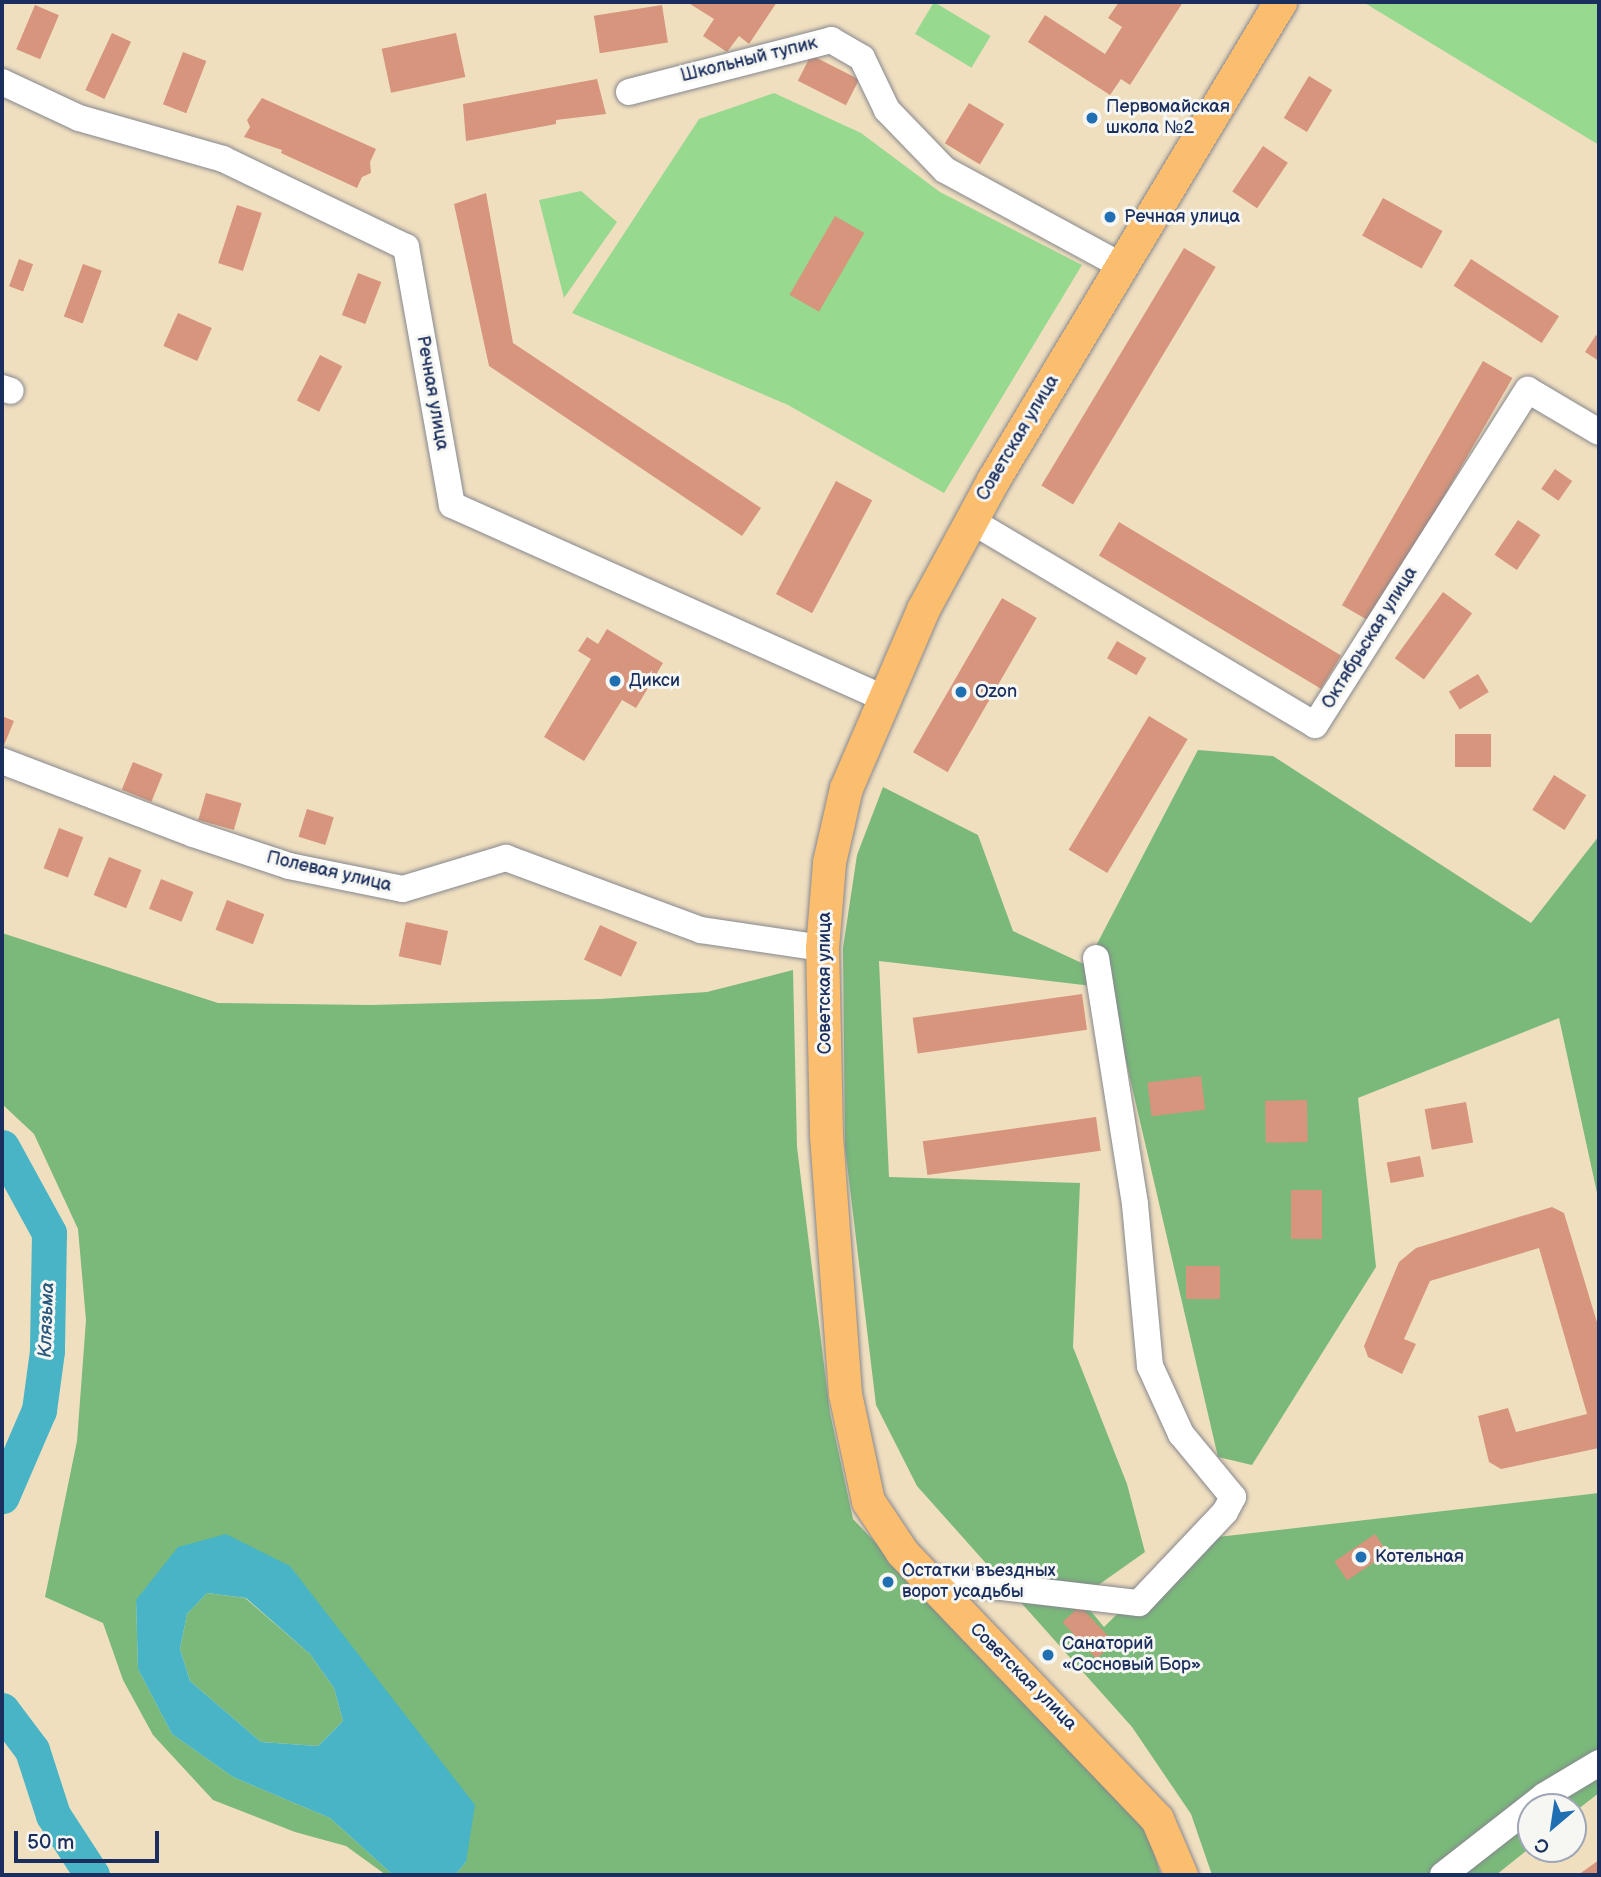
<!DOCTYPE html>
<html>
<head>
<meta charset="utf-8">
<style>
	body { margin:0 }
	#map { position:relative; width:1601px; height:1877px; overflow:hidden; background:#f0dfbf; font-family:"Balsamiq Sans",sans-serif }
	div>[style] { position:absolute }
	.green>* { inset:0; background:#98d990; transform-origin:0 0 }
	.forest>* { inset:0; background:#7ab97a }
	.water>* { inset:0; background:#48b4c5 }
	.river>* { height:35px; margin:-17.5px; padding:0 17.5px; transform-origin:17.5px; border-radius:17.5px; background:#48b4c5 }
	.building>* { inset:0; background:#d6957c; transform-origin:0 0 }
	.roads { filter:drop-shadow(0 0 2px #86878e) drop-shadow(0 0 2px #86878e) }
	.minor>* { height:26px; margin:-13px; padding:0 13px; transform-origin:13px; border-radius:13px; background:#fff }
	.major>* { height:33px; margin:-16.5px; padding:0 16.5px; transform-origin:16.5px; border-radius:16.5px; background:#fbbd6e }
	.dots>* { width:19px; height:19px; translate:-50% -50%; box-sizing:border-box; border:4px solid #f6f6f2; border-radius:50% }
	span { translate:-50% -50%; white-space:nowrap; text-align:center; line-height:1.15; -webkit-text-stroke:6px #f6f6f2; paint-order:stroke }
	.street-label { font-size:18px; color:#1b2f5e }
	.poi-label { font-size:18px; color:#1b2f5e }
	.left { translate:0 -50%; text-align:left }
	.water-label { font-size:19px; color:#28577d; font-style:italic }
	.frame { position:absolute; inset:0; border:4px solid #1b2f5e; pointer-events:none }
	.north { position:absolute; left:1517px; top:1793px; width:70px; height:70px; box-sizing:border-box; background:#f6f6f2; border:2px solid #9ea6b7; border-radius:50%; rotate:209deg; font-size:19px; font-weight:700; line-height:28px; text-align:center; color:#1b2f5e }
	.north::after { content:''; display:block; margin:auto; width:24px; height:32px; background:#1f6fb2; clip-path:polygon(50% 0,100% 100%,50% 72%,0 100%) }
	.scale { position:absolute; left:14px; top:1831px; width:145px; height:32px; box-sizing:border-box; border:4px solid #1b2f5e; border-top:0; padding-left:9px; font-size:21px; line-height:24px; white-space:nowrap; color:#1b2f5e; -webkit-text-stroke:5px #f6f6f2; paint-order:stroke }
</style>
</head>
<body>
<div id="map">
	<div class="green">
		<div style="left:934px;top:2px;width:66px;height:37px;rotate:31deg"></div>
		<div style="clip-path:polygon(1363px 2px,1599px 2px,1599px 145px)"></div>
		<div style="clip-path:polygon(774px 93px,861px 133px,940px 192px,1082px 265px,944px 493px,788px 405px,572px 313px,699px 119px)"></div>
		<div style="clip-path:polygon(581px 191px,617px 222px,564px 298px,539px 200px)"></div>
	</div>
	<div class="forest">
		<div style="clip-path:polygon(1198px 750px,1273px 756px,1531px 923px,1599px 836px,1599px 1202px,1559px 1018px,1358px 1098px,1376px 1267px,1252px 1465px,1218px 1457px,1109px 988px,879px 961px,889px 1177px,1080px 1183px,1073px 1347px,1127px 1484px,1145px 1552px,1080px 1598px,1104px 1627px,1192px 1540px,1599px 1493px,1599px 1793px,1573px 1813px,1573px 1807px,1531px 1807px,1531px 1847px,1496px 1875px,1212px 1875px,1191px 1814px,1132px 1727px,917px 1486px,876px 1405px,845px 1147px,843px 948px,857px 855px,883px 787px,978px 835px,1013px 931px,1086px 965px)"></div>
		<div style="clip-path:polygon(2px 933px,218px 1003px,371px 1005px,600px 999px,707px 992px,793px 970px,797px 1147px,830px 1413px,853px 1519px,1145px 1825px,1161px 1875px,455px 1875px,466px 1862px,290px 1566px,136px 1600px,138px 1669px,172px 1734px,233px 1777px,330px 1818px,393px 1875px,386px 1875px,346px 1846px,295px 1832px,213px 1800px,153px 1735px,123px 1680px,103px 1623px,45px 1597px,77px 1441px,86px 1320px,78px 1229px,34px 1134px,2px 1104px)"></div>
		<div style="clip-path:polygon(207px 1593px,245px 1598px,310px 1654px,334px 1688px,343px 1721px,318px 1746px,261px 1742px,190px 1681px,180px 1649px,187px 1614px)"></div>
	</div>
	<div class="water">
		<div style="clip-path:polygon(evenodd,226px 1534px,290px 1566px,475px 1805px,466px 1862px,455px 1875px,393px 1875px,330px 1818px,233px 1777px,172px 1734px,138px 1669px,136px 1600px,178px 1547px,226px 1534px,207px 1593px,246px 1598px,310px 1654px,334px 1688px,343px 1721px,318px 1746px,261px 1742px,190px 1681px,180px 1649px,187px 1614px,207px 1593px)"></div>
	</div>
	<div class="river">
		<div style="left:2px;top:1147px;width:98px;rotate:61.3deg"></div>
		<div style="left:49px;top:1233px;width:118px;rotate:91deg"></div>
		<div style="left:47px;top:1351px;width:60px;rotate:97.7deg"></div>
		<div style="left:39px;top:1410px;width:94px;rotate:113.3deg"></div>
		<div style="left:2px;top:1710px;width:50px;rotate:53.1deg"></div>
		<div style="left:32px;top:1750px;width:68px;rotate:72.1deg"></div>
		<div style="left:53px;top:1815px;width:72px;rotate:57deg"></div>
	</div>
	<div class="building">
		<div style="clip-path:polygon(687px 2px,777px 2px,749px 44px,739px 36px,727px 52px,703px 36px,714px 19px)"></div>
		<div style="clip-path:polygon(1119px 2px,1183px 2px,1130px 85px,1121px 79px,1110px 95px,1028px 42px,1045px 15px,1105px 54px,1122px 27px,1108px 18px)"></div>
		<div style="left:35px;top:5px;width:26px;height:48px;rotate:23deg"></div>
		<div style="left:662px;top:5px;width:38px;height:69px;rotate:81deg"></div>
		<div style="left:112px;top:33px;width:21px;height:63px;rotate:25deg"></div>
		<div style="left:456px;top:33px;width:45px;height:76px;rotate:78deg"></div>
		<div style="left:183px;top:52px;width:25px;height:56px;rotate:21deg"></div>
		<div style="left:811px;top:55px;width:54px;height:29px;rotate:27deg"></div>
		<div style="left:1309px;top:76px;width:27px;height:49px;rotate:31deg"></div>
		<div style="clip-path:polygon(597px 79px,606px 114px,556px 120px,556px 124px,466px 141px,463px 104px)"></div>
		<div style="clip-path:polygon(262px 98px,376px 149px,370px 162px,371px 173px,362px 177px,357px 188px,281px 153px,282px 150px,244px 137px,250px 127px,247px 120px)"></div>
		<div style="left:969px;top:103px;width:41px;height:47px;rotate:31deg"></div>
		<div style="left:1263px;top:146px;width:30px;height:55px;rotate:34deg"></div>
		<div style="clip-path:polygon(486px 193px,513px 343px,761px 508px,742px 536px,489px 366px,454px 204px)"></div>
		<div style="left:1383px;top:198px;width:68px;height:43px;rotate:29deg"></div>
		<div style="left:237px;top:205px;width:26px;height:61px;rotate:18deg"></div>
		<div style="left:835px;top:216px;width:34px;height:91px;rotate:30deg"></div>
		<div style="left:1184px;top:248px;width:37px;height:277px;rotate:31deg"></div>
		<div style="left:19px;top:259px;width:15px;height:29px;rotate:20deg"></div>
		<div style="left:1471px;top:259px;width:105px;height:32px;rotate:33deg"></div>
		<div style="left:83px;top:264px;width:20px;height:56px;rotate:20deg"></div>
		<div style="left:358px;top:273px;width:25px;height:45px;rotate:21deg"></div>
		<div style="left:178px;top:313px;width:37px;height:36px;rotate:24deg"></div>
		<div style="clip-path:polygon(1596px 335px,1599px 337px,1599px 361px,1585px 352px)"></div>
		<div style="left:320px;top:355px;width:25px;height:51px;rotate:27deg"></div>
		<div style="left:1483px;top:361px;width:34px;height:282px;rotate:30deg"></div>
		<div style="left:1555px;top:469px;width:21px;height:24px;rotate:35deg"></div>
		<div style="left:836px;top:481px;width:41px;height:128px;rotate:28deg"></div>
		<div style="left:1518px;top:520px;width:27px;height:42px;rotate:34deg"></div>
		<div style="left:1119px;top:522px;width:259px;height:39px;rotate:31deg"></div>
		<div style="left:1443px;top:592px;width:36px;height:82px;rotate:36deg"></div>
		<div style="left:1002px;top:598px;width:40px;height:178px;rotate:30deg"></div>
		<div style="clip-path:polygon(607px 629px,663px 663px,636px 708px,622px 700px,584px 761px,544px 737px,591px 659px,578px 651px,587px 637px,598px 644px)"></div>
		<div style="left:1117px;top:641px;width:34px;height:20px;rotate:30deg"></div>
		<div style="left:1478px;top:674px;width:21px;height:34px;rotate:59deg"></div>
		<div style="clip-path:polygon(2px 716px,14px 721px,2px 750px)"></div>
		<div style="left:1149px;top:716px;width:45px;height:156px;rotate:31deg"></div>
		<div style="left:1491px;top:734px;width:33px;height:36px;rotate:90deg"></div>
		<div style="left:133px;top:762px;width:32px;height:30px;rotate:22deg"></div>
		<div style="left:1554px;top:775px;width:38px;height:41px;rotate:32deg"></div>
		<div style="left:206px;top:793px;width:37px;height:28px;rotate:16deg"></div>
		<div style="left:307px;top:809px;width:28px;height:29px;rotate:17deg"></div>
		<div style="left:59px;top:828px;width:26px;height:43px;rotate:21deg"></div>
		<div style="left:109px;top:857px;width:35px;height:41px;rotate:22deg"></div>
		<div style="left:161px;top:879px;width:35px;height:32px;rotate:22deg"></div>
		<div style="left:227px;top:900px;width:40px;height:32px;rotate:21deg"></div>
		<div style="left:406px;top:922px;width:43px;height:35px;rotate:12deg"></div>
		<div style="left:600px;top:925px;width:41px;height:38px;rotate:25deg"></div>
		<div style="left:1082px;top:994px;width:36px;height:171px;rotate:82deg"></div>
		<div style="left:1201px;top:1076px;width:34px;height:54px;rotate:83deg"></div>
		<div style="left:1307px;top:1100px;width:42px;height:42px;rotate:89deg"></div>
		<div style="left:1466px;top:1102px;width:41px;height:42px;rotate:80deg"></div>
		<div style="left:1096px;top:1117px;width:34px;height:175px;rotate:82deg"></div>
		<div style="left:1420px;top:1156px;width:21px;height:34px;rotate:79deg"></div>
		<div style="left:1291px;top:1190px;width:31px;height:49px"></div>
		<div style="clip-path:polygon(1552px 1207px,1564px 1213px,1599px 1329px,1599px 1448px,1501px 1469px,1489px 1462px,1478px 1416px,1508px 1408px,1516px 1432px,1587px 1414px,1539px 1248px,1430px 1281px,1404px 1339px,1416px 1344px,1402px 1374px,1368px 1357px,1364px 1346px,1399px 1262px,1416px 1248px)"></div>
		<div style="left:1186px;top:1266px;width:34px;height:33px"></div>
		<div style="left:1375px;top:1534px;width:23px;height:49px;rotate:56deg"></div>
		<div style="left:1080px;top:1606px;width:50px;height:24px;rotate:47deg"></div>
		<div style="clip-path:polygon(1599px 1860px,1599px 1875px,1578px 1875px)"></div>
	</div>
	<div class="roads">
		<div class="minor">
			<div style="left:2px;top:82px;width:85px;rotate:25.1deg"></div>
			<div style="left:79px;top:118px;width:150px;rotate:15.9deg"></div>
			<div style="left:223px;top:159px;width:203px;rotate:25.7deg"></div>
			<div style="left:406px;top:247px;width:262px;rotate:79.9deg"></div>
			<div style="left:452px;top:505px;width:472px;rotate:24.1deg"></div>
			<div style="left:629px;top:92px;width:209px;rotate:-14.4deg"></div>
			<div style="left:831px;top:40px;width:36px;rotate:30deg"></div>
			<div style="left:862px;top:58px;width:58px;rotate:64.3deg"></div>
			<div style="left:887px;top:110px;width:83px;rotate:46deg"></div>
			<div style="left:945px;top:170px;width:199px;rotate:28.5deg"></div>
			<div style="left:2px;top:388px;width:9px;rotate:18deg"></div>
			<div style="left:970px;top:520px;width:401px;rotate:30.7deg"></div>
			<div style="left:1315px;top:725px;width:397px;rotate:-57.6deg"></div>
			<div style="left:1528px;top:390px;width:82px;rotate:30.6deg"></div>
			<div style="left:2px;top:761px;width:204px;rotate:20.9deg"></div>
			<div style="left:193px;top:834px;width:101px;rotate:18.4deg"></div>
			<div style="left:289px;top:866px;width:116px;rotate:11.4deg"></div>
			<div style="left:403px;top:889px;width:108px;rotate:-16.8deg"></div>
			<div style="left:506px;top:858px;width:208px;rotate:20.3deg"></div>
			<div style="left:701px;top:930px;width:122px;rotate:8.5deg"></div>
			<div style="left:925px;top:1578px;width:215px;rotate:6.7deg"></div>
			<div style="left:1139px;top:1603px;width:125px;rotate:-46.6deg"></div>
			<div style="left:1225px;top:1512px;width:17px;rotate:-62deg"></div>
			<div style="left:1233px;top:1497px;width:82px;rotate:-129.5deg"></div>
			<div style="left:1181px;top:1434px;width:75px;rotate:-114.5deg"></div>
			<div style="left:1150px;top:1366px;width:163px;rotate:-95.3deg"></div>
			<div style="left:1135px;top:1204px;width:249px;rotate:-99deg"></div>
			<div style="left:1443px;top:1875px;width:128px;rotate:-38deg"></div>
			<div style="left:1544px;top:1796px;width:64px;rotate:-31deg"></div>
		</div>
		<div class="major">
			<div style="left:1181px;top:1875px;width:61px;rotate:-113.2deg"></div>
			<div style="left:1157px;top:1819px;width:369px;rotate:-133.7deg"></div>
			<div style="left:902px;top:1552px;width:61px;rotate:-123.7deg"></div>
			<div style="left:868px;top:1501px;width:109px;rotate:-102.1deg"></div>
			<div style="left:845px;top:1394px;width:261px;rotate:-94.2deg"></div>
			<div style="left:826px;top:1134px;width:186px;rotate:-91.2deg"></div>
			<div style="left:822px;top:948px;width:86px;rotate:-85.3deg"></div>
			<div style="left:829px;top:862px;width:76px;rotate:-77.1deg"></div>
			<div style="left:846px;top:788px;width:195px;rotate:-66.7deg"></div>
			<div style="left:923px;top:609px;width:147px;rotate:-61.5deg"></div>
			<div style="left:993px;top:480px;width:558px;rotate:-59.02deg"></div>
		</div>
	</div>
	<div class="dots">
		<div style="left:1092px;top:118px;background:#1f6fb2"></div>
		<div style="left:1110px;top:217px;background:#1f6fb2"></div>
		<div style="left:615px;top:681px;background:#1f6fb2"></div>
		<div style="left:961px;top:692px;background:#1f6fb2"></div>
		<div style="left:1361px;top:1557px;background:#1f6fb2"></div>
		<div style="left:888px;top:1582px;background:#1f6fb2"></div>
		<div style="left:1048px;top:1655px;background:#1f6fb2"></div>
	</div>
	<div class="street-label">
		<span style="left:749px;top:60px;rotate:-14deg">Школьный тупик</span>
		<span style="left:432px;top:393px;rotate:80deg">Речная улица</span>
		<span style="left:1018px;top:438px;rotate:-59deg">Советская улица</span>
		<span style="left:1370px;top:638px;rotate:-58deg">Октябрьская улица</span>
		<span style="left:329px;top:872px;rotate:13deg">Полевая улица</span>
		<span style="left:825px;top:983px;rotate:-90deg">Советская улица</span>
		<span style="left:1023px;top:1677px;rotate:45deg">Советская улица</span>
	</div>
	<div class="poi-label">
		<span class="left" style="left:1106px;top:118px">Первомайская<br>школа №2</span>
		<span class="left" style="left:1124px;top:217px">Речная улица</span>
		<span class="left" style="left:629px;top:681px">Дикси</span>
		<span class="left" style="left:975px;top:692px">Ozon</span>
		<span class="left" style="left:1375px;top:1557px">Котельная</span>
		<span class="left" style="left:902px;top:1582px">Остатки въездных<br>ворот усадьбы</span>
		<span class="left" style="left:1062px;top:1655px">Санаторий<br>«Сосновый Бор»</span>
	</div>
	<div class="water-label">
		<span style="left:47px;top:1320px;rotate:-88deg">Клязьма</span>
	</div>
	<div class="frame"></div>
	<div class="north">С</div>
	<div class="scale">50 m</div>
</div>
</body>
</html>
